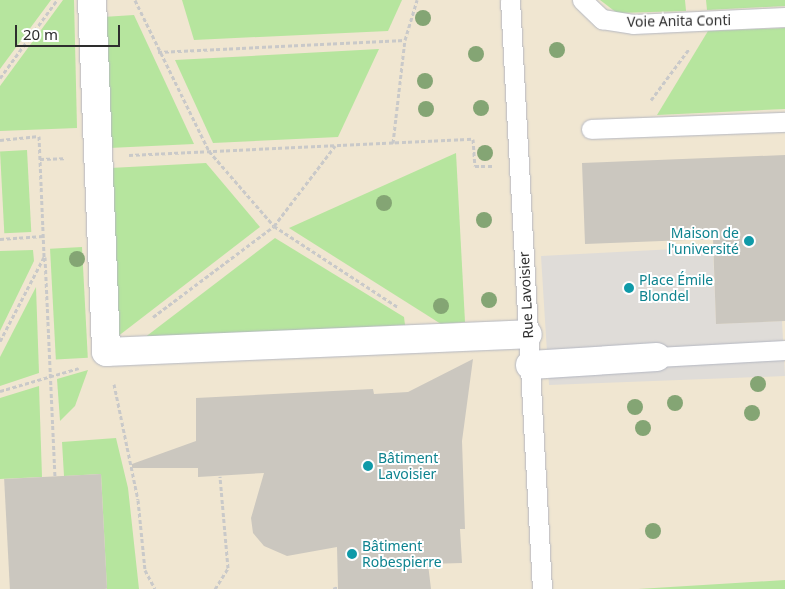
<!DOCTYPE html>
<html>
<head>
<meta charset="utf-8">
<style>
	body { margin:0 }
	#map { position:relative; width:785px; height:589px; overflow:hidden; background:#efe9e1; font-family:"Noto Sans",sans-serif }
	div>[style] { position:absolute }
	.education>* { inset:0; background:#f0e6d1; transform-origin:0 0 }
	.green>* { inset:0; background:#b6e59e; transform-origin:0 0 }
	.plaza>* { inset:0; background:#dfdcd8 }
	.building>* { inset:0; background:#cbc7bf; transform-origin:0 0 }
	.path>* { height:3px; margin-top:-1.5px; transform-origin:0; background:repeating-linear-gradient(90deg,#c9c9c9 0 4px,transparent 0 6.5px) }
	.roads { filter:drop-shadow(0 0 1px #b4b7c1) drop-shadow(0 0 1px #b4b7c1) }
	.service>* { height:19px; margin:-9.5px; padding:0 9.5px; transform-origin:9.5px; border-radius:9.5px; background:#fff }
	.pedestrian>* { height:28px; margin:-14px; padding:0 14px; transform-origin:14px; border-radius:14px; background:#fff }
	.trees>* { width:16px; height:16px; margin:-8px; border-radius:50%; background:#84a574 }
	.dots>* { width:14px; height:14px; translate:-50% -50%; box-sizing:border-box; border:2px solid #fff; border-radius:50% }
	span { translate:-50% -50%; white-space:nowrap; text-align:center; line-height:1.15; -webkit-text-stroke:4px #fff; paint-order:stroke }
	.street-label { font-size:14px; color:#2e2e2e }
	.culture-label { font-size:14px; color:#0d838f }
	.right { translate:-100% -50%; text-align:right }
	.left { translate:0 -50%; text-align:left }
	.scale { position:absolute; left:15px; top:25px; width:105px; height:22px; box-sizing:border-box; border:2px solid #2e2e2e; border-top:0; padding-left:6px; font-size:15px; line-height:18px; white-space:nowrap; color:#2e2e2e; -webkit-text-stroke:4px #fff; paint-order:stroke }
</style>
</head>
<body>
<div id="map">
	<div class="education">
		<div style="left:0;top:0;width:785px;height:589px"></div>
	</div>
	<div class="green">
		<div style="clip-path:polygon(0 0,51px 0,0 69px)"></div>
		<div style="clip-path:polygon(63px 0,74px 0,77px 128px,0 131px,0 86px)"></div>
		<div style="clip-path:polygon(182px 0,402px 0,388px 31px,194px 40px)"></div>
		<div style="clip-path:polygon(600px 0,685px 0,686px 11px,617px 13px)"></div>
		<div style="clip-path:polygon(706px 0,785px 0,785px 6px,707px 10px)"></div>
		<div style="clip-path:polygon(134px 15px,194px 144px,109px 148px,103px 17px)"></div>
		<div style="clip-path:polygon(785px 28px,785px 109px,657px 115px,708px 31px)"></div>
		<div style="clip-path:polygon(379px 49px,338px 137px,213px 143px,175px 60px)"></div>
		<div style="left:27px;top:150px;width:82px;height:27px;rotate:87deg"></div>
		<div style="clip-path:polygon(456px 153px,465px 322px,441px 324px,289px 228px)"></div>
		<div style="clip-path:polygon(206px 163px,260px 227px,117px 337px,110px 168px)"></div>
		<div style="clip-path:polygon(275px 238px,404px 317px,405px 325px,144px 338px)"></div>
		<div style="left:82px;top:247px;width:111px;height:32px;rotate:87deg"></div>
		<div style="clip-path:polygon(33px 250px,34px 261px,0 331px,0 251px)"></div>
		<div style="clip-path:polygon(36px 287px,39px 373px,0 386px,0 357px)"></div>
		<div style="clip-path:polygon(88px 370px,75px 406px,60px 421px,57px 379px)"></div>
		<div style="clip-path:polygon(39px 386px,42px 477px,0 479px,0 398px)"></div>
		<div style="clip-path:polygon(116px 438px,128px 488px,139px 589px,107px 589px,101px 474px,64px 476px,62px 442px)"></div>
		<div style="clip-path:polygon(785px 580px,785px 589px,638px 589px)"></div>
	</div>
	<div class="plaza">
		<div style="clip-path:polygon(713px 247px,716px 324px,782px 321px,785px 376px,549px 385px,541px 256px)"></div>
	</div>
	<div class="building">
		<div style="clip-path:polygon(785px 155px,785px 321px,716px 324px,713px 239px,585px 244px,582px 163px)"></div>
		<div style="clip-path:polygon(473px 359px,462px 441px,465px 529px,460px 529px,462px 563px,428px 564px,431px 589px,338px 589px,337px 547px,287px 556px,264px 546px,253px 533px,251px 518px,264px 473px,198px 477px,198px 468px,132px 468px,132px 464px,196px 441px,196px 398px,373px 389px,374px 394px,408px 392px)"></div>
		<div style="left:101px;top:474px;width:115px;height:97px;rotate:87deg"></div>
	</div>
	<div class="path">
		<div style="left:135px;top:0;width:168px;rotate:63.9deg"></div>
		<div style="left:209px;top:151px;width:99px;rotate:49.1deg"></div>
		<div style="left:274px;top:226px;width:101px;rotate:-52.7deg"></div>
		<div style="left:158px;top:52px;width:247px;rotate:-2.8deg"></div>
		<div style="left:0;top:78px;width:97px;rotate:-53.8deg"></div>
		<div style="left:651px;top:100px;width:64px;rotate:-53.3deg"></div>
		<div style="left:0;top:140px;width:39px;rotate:-6deg"></div>
		<div style="left:39px;top:136px;width:121px;rotate:87.6deg"></div>
		<div style="left:44px;top:257px;width:95px;rotate:117.6deg"></div>
		<div style="left:393px;top:143px;width:104px;rotate:-83.4deg"></div>
		<div style="left:405px;top:40px;width:42px;rotate:-73.3deg"></div>
		<div style="left:129px;top:155px;width:344px;rotate:-2.7deg"></div>
		<div style="left:473px;top:139px;width:27px;rotate:86deg"></div>
		<div style="left:475px;top:166px;width:17px"></div>
		<div style="left:40px;top:159px;width:25px;rotate:-2deg"></div>
		<div style="left:0;top:239px;width:43px;rotate:-4deg"></div>
		<div style="left:45px;top:257px;width:219px;rotate:87.4deg"></div>
		<div style="left:153px;top:317px;width:151px;rotate:-36.9deg"></div>
		<div style="left:274px;top:226px;width:148px;rotate:33.2deg"></div>
		<div style="left:114px;top:384px;width:118px;rotate:78.3deg"></div>
		<div style="left:138px;top:500px;width:70px;rotate:84.3deg"></div>
		<div style="left:145px;top:570px;width:21px;rotate:62deg"></div>
		<div style="left:0;top:391px;width:82px;rotate:-16.2deg"></div>
		<div style="left:215px;top:589px;width:25px;rotate:-58deg"></div>
		<div style="left:228px;top:568px;width:92px;rotate:-95deg"></div>
		<div style="left:333px;top:589px;width:5px;rotate:-22deg"></div>
	</div>
	<div class="roads">
		<div class="service">
			<div style="left:510px;top:0;width:590px;rotate:86.89deg"></div>
			<div style="left:582px;top:0;width:28px;rotate:44deg"></div>
			<div style="left:602px;top:19px;width:31px;rotate:9deg"></div>
			<div style="left:633px;top:24px;width:152px;rotate:-2.6deg"></div>
			<div style="left:591px;top:129px;width:194px;rotate:-2.1deg"></div>
			<div style="left:657px;top:357px;width:128px;rotate:-3.1deg"></div>
		</div>
		<div class="pedestrian">
			<div style="left:92px;top:0;width:352px;rotate:87.7deg"></div>
			<div style="left:106px;top:352px;width:422px;rotate:-2.4deg"></div>
			<div style="left:530px;top:365px;width:127px;rotate:-3.6deg"></div>
		</div>
	</div>
	<div class="trees">
		<div style="left:423px;top:18px"></div>
		<div style="left:557px;top:50px"></div>
		<div style="left:476px;top:54px"></div>
		<div style="left:425px;top:81px"></div>
		<div style="left:481px;top:108px"></div>
		<div style="left:426px;top:109px"></div>
		<div style="left:485px;top:153px"></div>
		<div style="left:384px;top:203px"></div>
		<div style="left:484px;top:220px"></div>
		<div style="left:77px;top:259px"></div>
		<div style="left:489px;top:300px"></div>
		<div style="left:441px;top:306px"></div>
		<div style="left:758px;top:384px"></div>
		<div style="left:675px;top:403px"></div>
		<div style="left:635px;top:407px"></div>
		<div style="left:752px;top:413px"></div>
		<div style="left:643px;top:428px"></div>
		<div style="left:653px;top:531px"></div>
	</div>
	<div class="dots">
		<div style="left:749px;top:241px;background:#0f9aa8"></div>
		<div style="left:629px;top:288px;background:#0f9aa8"></div>
		<div style="left:368px;top:466px;background:#0f9aa8"></div>
		<div style="left:352px;top:554px;background:#0f9aa8"></div>
	</div>
	<div class="street-label">
		<span style="left:679px;top:21px;rotate:-1deg">Voie Anita Conti</span>
		<span style="left:526px;top:295px;rotate:-93deg">Rue Lavoisier</span>
	</div>
	<div class="culture-label">
		<span class="right" style="left:739px;top:241px">Maison de<br>l'université</span>
		<span class="left" style="left:639px;top:288px">Place Émile<br>Blondel</span>
		<span class="left" style="left:378px;top:466px">Bâtiment<br>Lavoisier</span>
		<span class="left" style="left:362px;top:554px">Bâtiment<br>Robespierre</span>
	</div>
	<div class="scale">20 m</div>
</div>
</body>
</html>
